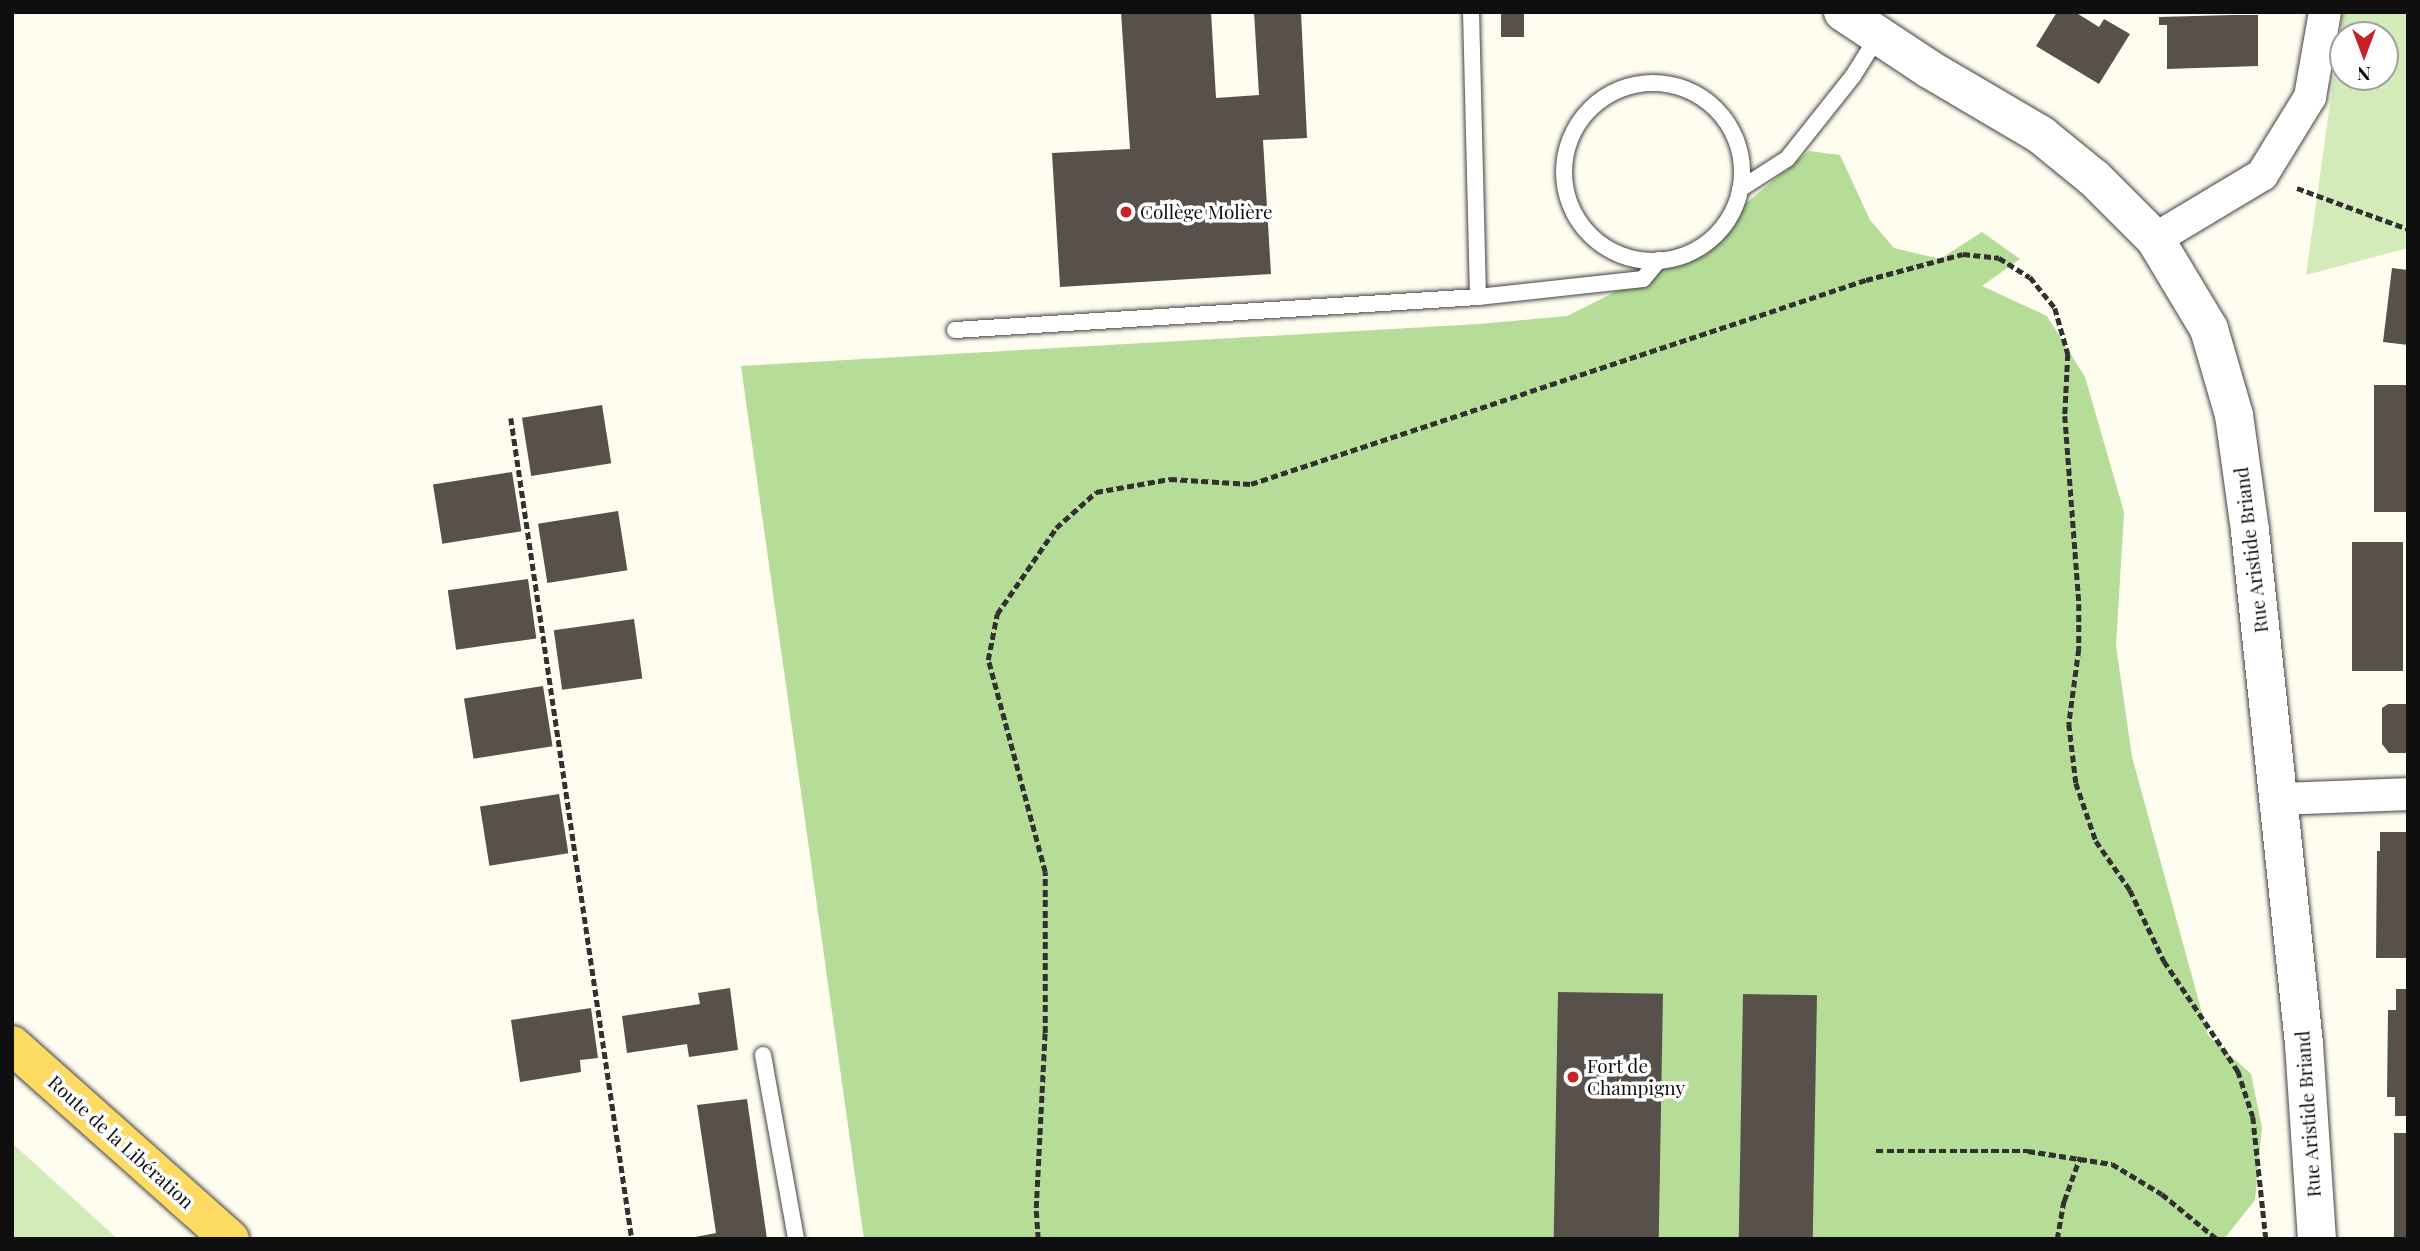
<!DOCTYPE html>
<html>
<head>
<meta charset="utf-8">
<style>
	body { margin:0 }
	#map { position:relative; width:2420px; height:1251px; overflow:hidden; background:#fffcf0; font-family:"Playfair Display",serif }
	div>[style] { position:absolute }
	.green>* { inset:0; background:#d2ebb8 }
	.forest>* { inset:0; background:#b5dd97 }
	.building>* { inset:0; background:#58504b; transform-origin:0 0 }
	.path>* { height:4.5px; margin-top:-2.25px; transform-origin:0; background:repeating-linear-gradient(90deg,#313131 0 7px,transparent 0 10.5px) }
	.roads { filter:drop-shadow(0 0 2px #424242) drop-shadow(0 0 2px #424242) }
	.service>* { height:16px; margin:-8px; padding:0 8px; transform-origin:8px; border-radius:8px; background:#fff }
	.service>.ring { margin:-8px; padding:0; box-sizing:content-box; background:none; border:16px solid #fff; border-radius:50% }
	.minor>* { height:32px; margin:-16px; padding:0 16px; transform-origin:16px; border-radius:16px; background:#fff }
	.tertiary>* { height:38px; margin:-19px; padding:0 19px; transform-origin:19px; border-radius:19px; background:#fff }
	.primary>* { height:38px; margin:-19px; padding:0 19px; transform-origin:19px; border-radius:19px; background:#fdda62 }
	.dots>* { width:19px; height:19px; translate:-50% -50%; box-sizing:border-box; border:4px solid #fff; border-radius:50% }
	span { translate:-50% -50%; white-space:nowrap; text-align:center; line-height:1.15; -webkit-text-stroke:7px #fff; paint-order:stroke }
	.poi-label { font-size:19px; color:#0f0f0f }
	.left { translate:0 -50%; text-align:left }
	.street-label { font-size:19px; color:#0f0f0f }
	.frame { position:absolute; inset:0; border:14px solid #0f0f0f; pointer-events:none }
	.north { position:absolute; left:2329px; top:21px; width:70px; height:70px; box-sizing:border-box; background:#fff; border:2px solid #9f9f9f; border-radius:50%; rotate:180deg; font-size:19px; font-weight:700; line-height:28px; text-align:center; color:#0f0f0f }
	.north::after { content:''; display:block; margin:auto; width:24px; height:32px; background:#c52126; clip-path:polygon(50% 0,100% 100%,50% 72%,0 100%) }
</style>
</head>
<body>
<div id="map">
	<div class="green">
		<div style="clip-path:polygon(evenodd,2343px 12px,2408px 12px,2408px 248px,2306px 275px,2343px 12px,2343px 35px,2385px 35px,2385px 77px,2343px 77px,2343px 35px)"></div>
		<div style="clip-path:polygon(12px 1143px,118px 1239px,12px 1239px)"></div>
	</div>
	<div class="forest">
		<div style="clip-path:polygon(1809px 151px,1840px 155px,1870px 220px,1894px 248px,1940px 259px,1982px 232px,2020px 259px,1982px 286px,2047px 316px,2085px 377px,2124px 512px,2116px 646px,2132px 757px,2208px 1035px,2251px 1074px,2262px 1128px,2255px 1200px,2224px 1239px,864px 1239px,741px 366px,1479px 324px,1567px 316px,1675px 262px)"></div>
	</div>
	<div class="building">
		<div style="clip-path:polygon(1121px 12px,1211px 12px,1216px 98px,1259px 95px,1254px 12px,1301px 12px,1307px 138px,1263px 140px,1271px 274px,1060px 287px,1052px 153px,1130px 149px)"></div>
		<div style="left:1501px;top:12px;width:23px;height:25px"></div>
		<div style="clip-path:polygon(2057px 12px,2075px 12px,2099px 27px,2104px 19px,2130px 34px,2099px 84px,2036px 46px)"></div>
		<div style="clip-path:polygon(2233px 15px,2258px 15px,2258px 66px,2167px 69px,2167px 25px,2159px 25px,2159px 17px)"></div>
		<div style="clip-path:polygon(2392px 268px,2408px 270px,2408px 345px,2383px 342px)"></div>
		<div style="left:2374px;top:385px;width:34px;height:127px"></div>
		<div style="left:602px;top:405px;width:59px;height:81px;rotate:81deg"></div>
		<div style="left:512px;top:472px;width:60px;height:80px;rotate:81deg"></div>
		<div style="left:618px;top:511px;width:60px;height:81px;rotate:81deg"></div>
		<div style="left:2352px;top:542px;width:51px;height:129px"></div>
		<div style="left:528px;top:579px;width:60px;height:81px;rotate:82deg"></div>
		<div style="left:634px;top:619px;width:60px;height:81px;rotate:82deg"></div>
		<div style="left:543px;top:686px;width:61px;height:80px;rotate:81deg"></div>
		<div style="clip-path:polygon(2388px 704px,2408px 704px,2408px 753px,2389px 753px,2382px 744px,2382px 708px)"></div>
		<div style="left:559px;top:794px;width:60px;height:80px;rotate:81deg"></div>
		<div style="clip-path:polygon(2380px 832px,2408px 832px,2408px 958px,2376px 958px,2377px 851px,2380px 851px)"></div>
		<div style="clip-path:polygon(730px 988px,738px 1050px,689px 1057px,687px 1044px,627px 1053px,622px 1016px,700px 1004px,698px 993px)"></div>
		<div style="clip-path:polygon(2396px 989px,2408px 989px,2408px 1116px,2395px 1116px,2395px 1097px,2387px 1097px,2388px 1010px,2396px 1010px)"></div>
		<div style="left:1558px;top:992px;width:105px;height:247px;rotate:1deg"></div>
		<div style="left:1743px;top:994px;width:74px;height:245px;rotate:1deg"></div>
		<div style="clip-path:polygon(591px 1008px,598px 1058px,580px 1060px,581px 1072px,520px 1082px,511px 1020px)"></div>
		<div style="clip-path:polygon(747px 1099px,767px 1239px,685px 1239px,716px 1233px,697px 1105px)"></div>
		<div style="left:2394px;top:1133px;width:14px;height:106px"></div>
	</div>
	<div class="path">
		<div style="left:2297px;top:188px;width:118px;rotate:20.3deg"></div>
		<div style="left:511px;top:418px;width:830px;rotate:81.62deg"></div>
		<div style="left:1876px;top:1151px;width:152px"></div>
		<div style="left:2028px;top:1151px;width:85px;rotate:8.8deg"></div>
		<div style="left:2112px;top:1164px;width:58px;rotate:31deg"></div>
		<div style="left:2162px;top:1194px;width:71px;rotate:39.3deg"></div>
		<div style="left:1038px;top:1239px;width:31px;rotate:-94deg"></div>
		<div style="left:1036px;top:1208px;width:175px;rotate:-87.1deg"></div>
		<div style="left:1045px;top:1033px;width:161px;rotate:-90deg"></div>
		<div style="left:1045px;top:872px;width:220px;rotate:-105deg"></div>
		<div style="left:988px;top:660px;width:47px;rotate:-78.9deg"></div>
		<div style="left:997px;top:614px;width:104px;rotate:-55.5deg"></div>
		<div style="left:1056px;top:528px;width:54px;rotate:-42deg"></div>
		<div style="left:1096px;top:492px;width:75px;rotate:-10deg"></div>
		<div style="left:1170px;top:479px;width:81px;rotate:3.5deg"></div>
		<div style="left:1251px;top:484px;width:648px;rotate:-18.35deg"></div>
		<div style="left:1866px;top:280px;width:100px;rotate:-15deg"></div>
		<div style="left:1963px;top:254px;width:36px;rotate:6deg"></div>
		<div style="left:1999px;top:258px;width:36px;rotate:32deg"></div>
		<div style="left:2030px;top:277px;width:40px;rotate:51deg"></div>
		<div style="left:2055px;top:308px;width:48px;rotate:74.2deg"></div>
		<div style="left:2068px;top:354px;width:62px;rotate:92.8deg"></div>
		<div style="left:2065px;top:416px;width:189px;rotate:85.7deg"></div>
		<div style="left:2079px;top:604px;width:45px;rotate:90deg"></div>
		<div style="left:2079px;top:649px;width:76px;rotate:97.6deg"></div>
		<div style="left:2069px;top:724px;width:59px;rotate:83.2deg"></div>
		<div style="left:2076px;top:783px;width:61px;rotate:71deg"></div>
		<div style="left:2096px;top:841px;width:60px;rotate:55.2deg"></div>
		<div style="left:2130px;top:890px;width:79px;rotate:64.4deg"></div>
		<div style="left:2164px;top:961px;width:133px;rotate:56.1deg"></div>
		<div style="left:2238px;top:1071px;width:48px;rotate:71.9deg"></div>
		<div style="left:2253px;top:1117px;width:123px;rotate:83.9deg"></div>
		<div style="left:2057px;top:1239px;width:39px;rotate:-80deg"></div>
		<div style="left:2064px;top:1201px;width:47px;rotate:-70deg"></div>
	</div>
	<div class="roads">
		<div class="service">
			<div class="ring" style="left:1564px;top:83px;width:162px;height:162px"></div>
			<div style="left:1740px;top:189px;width:56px;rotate:-32.6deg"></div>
			<div style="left:1787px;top:159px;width:106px;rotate:-51.5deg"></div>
			<div style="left:1853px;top:76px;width:47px;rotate:-58deg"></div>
			<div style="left:1478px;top:297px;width:166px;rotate:-6.2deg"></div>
			<div style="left:1643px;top:279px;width:25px;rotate:-50deg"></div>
			<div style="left:955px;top:330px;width:524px;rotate:-3.61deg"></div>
			<div style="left:1478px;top:297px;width:285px;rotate:-91.4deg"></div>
			<div style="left:763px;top:1055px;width:187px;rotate:79.8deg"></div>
		</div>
		<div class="minor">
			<div style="left:2155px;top:239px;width:125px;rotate:-30.9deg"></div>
			<div style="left:2262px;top:175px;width:92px;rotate:-58.4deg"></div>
			<div style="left:2310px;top:97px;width:86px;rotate:-80deg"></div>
			<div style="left:2279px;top:799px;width:129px;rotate:-2.2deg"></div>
		</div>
		<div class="tertiary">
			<div style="left:1843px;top:12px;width:103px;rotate:33.5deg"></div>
			<div style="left:1929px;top:69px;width:130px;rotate:30.5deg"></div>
			<div style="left:2041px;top:135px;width:68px;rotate:39.1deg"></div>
			<div style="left:2094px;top:178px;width:86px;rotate:45deg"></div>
			<div style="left:2155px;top:239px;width:105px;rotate:59deg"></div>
			<div style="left:2209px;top:329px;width:90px;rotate:73.8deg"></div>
			<div style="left:2234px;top:415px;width:117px;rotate:82.1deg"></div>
			<div style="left:2250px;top:531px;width:516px;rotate:83.99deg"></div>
			<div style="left:2304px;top:1044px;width:195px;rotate:86.2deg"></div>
		</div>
		<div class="primary">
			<div style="left:12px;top:1045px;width:292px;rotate:41.7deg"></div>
		</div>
	</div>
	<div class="dots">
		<div style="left:1126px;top:212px;background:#c52126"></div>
		<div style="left:1573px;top:1077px;background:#c52126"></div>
	</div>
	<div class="poi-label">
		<span class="left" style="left:1140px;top:212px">Collège Molière</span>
		<span class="left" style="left:1587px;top:1077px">Fort de<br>Champigny</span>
	</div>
	<div class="street-label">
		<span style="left:2251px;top:550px;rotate:-97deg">Rue Aristide Briand</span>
		<span style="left:2308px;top:1114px;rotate:-94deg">Rue Aristide Briand</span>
		<span style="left:121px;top:1142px;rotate:42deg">Route de la Libération</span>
	</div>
	<div class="frame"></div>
	<div class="north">N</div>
</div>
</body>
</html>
